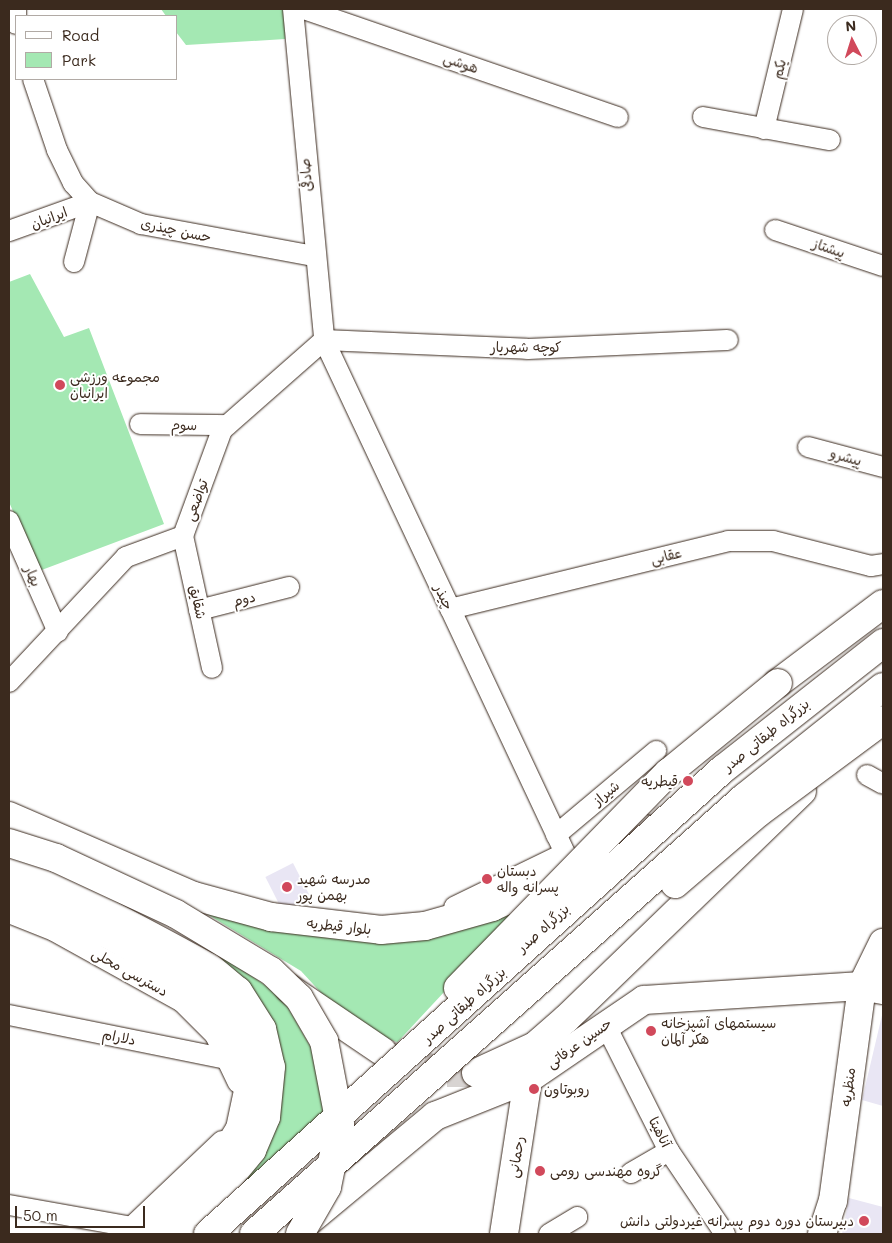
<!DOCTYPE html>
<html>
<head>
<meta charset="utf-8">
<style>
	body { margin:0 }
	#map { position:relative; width:892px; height:1243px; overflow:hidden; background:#fff; font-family:Mali,"Playpen Sans Arabic",sans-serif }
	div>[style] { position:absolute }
	.built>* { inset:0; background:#e9e6f4; transform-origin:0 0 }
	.green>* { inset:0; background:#a4e8b3 }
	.primary-tunnel>* { height:28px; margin-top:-14px; transform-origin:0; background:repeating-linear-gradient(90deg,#d8d4d2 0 28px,transparent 0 42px) }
	.roads { filter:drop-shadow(0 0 1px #3b2a1e) drop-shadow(0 0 1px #3b2a1e) }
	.street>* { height:20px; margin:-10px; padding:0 10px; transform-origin:10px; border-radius:10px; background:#fff }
	.secondary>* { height:28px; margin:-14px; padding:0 14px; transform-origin:14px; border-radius:14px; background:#fff }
	.primary>* { height:28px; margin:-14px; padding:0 14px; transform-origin:14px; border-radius:14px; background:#fff }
	.highway>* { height:28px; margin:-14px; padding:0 14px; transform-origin:14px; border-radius:14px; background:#fff }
	.bridges { filter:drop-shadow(0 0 1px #3b2a1e) drop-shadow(0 0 1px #3b2a1e) }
	.highway-bridge>* { height:28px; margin:-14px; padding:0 14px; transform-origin:14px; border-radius:14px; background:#fff }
	.dots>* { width:14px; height:14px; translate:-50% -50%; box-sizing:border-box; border:2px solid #fff; border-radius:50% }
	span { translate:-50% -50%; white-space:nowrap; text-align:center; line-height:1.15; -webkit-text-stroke:4px #fff; paint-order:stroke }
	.street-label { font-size:14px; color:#3b2a1e }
	.poi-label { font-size:14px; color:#3b2a1e }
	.left { translate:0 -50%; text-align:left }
	.right { translate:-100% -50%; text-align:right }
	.frame { position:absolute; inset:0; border:10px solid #3b2a1e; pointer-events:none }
	.legend { position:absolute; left:15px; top:15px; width:162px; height:65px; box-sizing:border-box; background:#fff; border:1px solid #b1aaa5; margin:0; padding:6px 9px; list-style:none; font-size:15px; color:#3b2a1e }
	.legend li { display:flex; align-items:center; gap:10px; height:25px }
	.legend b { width:25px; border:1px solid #b1aaa5 }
	.north { position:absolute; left:827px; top:15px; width:50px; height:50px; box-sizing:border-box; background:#fff; border:1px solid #b1aaa5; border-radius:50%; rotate:355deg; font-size:14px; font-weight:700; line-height:20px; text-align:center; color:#3b2a1e }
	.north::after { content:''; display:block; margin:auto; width:18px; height:22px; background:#d1495b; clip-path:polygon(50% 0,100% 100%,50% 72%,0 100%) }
	.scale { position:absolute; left:15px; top:1206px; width:130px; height:22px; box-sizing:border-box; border:2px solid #3b2a1e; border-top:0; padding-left:6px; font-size:15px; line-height:18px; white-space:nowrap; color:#3b2a1e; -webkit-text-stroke:4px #fff; paint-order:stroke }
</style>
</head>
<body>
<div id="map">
	<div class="built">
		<div style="left:293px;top:863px;width:38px;height:31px;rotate:63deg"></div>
		<div style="clip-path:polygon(883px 1011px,883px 1106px,862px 1100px)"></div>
		<div style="clip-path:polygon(849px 1198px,883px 1207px,883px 1234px,842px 1234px)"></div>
	</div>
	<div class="green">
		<div style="clip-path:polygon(161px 9px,285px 9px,285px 39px,186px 45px,176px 32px,176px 16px,166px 16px)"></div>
		<div style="clip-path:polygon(30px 274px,64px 337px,89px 328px,164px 524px,39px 571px,9px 502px,9px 282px)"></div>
		<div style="clip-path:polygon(525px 905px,392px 1048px,324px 996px,301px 971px,202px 911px,289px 930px)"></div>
		<div style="clip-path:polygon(166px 935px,233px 963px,282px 997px,317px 1058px,326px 1109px,245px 1191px,238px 1180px,268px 1130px)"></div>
	</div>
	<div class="primary-tunnel">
		<div style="left:383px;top:1052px;width:67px;rotate:18.2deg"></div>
		<div style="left:447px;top:1073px;width:29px"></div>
	</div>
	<div class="roads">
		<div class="street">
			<div style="left:16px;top:9px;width:15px;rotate:90deg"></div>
			<div style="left:293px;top:9px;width:332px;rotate:84.6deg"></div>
			<div style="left:324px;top:340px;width:567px;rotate:64.84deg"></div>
			<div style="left:565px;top:853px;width:123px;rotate:154.1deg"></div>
			<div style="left:304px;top:9px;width:332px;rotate:19deg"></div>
			<div style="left:33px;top:79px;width:75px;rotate:71.3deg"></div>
			<div style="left:57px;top:150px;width:37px;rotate:64deg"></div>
			<div style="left:73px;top:183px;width:25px;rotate:48deg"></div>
			<div style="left:90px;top:202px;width:56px;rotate:23.3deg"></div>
			<div style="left:141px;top:224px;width:175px;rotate:10.5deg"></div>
			<div style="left:703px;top:117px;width:129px;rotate:10.3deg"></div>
			<div style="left:764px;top:129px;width:123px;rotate:-76.4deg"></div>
			<div style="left:775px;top:230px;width:114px;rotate:18.4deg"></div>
			<div style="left:9px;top:231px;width:86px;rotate:-19.7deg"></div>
			<div style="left:74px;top:262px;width:62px;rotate:-75.1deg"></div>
			<div style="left:324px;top:340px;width:203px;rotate:2.5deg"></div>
			<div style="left:527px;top:349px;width:201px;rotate:-2.6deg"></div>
			<div style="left:140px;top:424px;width:87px;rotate:0.7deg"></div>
			<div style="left:808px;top:447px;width:78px;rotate:14.9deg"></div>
			<div style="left:9px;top:521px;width:121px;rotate:66.2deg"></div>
			<div style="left:183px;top:536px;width:135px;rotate:77.6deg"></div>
			<div style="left:450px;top:609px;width:286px;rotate:-13.7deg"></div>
			<div style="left:728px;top:541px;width:45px"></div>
			<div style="left:773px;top:541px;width:101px;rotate:14.3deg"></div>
			<div style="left:871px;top:566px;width:12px;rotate:-9deg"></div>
			<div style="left:199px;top:610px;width:93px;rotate:-14.3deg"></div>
			<div style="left:9px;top:682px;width:171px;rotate:-46.9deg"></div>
			<div style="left:126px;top:557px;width:61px;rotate:-20.2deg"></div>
			<div style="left:183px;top:536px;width:113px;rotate:-69.8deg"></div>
			<div style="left:222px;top:430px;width:136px;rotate:-41.4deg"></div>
			<div style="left:867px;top:775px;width:18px;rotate:29deg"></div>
			<div style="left:556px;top:835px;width:131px;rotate:-40deg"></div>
			<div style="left:9px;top:913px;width:48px;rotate:21.8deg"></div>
			<div style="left:54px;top:931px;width:146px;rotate:29deg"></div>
			<div style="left:182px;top:1002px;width:47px;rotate:45deg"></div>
			<div style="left:215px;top:1035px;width:53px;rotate:64.4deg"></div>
			<div style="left:9px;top:1015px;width:223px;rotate:11.4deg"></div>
			<div style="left:605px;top:1024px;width:142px;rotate:63.3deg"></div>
			<div style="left:669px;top:1151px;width:100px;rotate:56deg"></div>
			<div style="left:631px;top:1173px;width:44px;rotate:-30.1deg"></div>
			<div style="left:9px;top:1205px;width:124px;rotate:10.2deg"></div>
			<div style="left:124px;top:1234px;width:135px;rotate:-43.5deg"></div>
			<div style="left:549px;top:1234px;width:33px;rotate:-31deg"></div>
		</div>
		<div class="secondary">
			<div style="left:305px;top:1224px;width:169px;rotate:-39.7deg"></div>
			<div style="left:435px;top:1116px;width:100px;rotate:-21.7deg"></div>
			<div style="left:528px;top:1079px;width:140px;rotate:-34.3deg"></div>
			<div style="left:644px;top:1000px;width:218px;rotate:-3.7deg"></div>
			<div style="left:862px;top:986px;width:21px;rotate:11deg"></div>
			<div style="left:504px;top:1234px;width:157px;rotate:-81.2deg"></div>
			<div style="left:822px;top:1234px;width:35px;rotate:-72deg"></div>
			<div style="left:833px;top:1201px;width:217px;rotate:-82.3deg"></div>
			<div style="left:862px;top:986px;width:48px;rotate:-64deg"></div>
		</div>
		<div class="primary">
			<div style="left:9px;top:816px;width:202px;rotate:23.4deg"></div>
			<div style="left:194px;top:896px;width:80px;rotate:15.3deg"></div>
			<div style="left:271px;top:917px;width:111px;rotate:6.7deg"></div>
			<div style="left:381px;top:930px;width:44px;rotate:-5.2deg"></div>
			<div style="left:425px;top:926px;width:70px;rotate:-15.8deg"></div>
			<div style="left:492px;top:907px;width:113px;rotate:-24.1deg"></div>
			<div style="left:595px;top:861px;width:60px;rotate:-32.1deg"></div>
			<div style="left:9px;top:870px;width:81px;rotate:19.6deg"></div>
			<div style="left:67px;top:891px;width:161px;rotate:28.2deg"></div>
			<div style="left:209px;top:967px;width:38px;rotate:40deg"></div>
			<div style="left:238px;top:991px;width:45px;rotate:57.7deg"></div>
			<div style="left:262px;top:1029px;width:39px;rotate:77deg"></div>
			<div style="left:271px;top:1067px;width:50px;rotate:95.7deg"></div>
			<div style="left:266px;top:1117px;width:36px;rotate:113deg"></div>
			<div style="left:252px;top:1150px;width:109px;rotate:129.4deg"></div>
			<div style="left:9px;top:892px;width:105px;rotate:22.9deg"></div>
			<div style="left:106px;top:933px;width:69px;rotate:29.5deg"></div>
			<div style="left:166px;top:967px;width:68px;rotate:39.1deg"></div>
			<div style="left:219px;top:1010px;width:37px;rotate:57deg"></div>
			<div style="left:239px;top:1041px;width:51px;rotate:79.8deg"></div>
			<div style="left:248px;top:1091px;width:39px;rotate:102deg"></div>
			<div style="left:240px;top:1129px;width:44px;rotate:121.9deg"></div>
			<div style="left:217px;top:1166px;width:96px;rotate:135deg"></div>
			<div style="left:290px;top:989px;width:112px;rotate:34.1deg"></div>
			<div style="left:476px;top:1073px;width:65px;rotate:-24.6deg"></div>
			<div style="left:535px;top:1046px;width:41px;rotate:-41.1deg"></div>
			<div style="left:566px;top:1019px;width:328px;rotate:-44deg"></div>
		</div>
		<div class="highway">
			<div style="left:778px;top:683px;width:131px;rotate:-37deg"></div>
		</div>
	</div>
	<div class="bridges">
		<div class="highway-bridge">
			<div style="left:9px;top:843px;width:49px;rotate:17.7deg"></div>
			<div style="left:56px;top:858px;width:132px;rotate:25deg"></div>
			<div style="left:176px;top:914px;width:111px;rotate:31deg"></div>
			<div style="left:271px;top:971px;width:39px;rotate:44deg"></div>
			<div style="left:299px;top:998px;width:50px;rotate:59.8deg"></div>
			<div style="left:324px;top:1041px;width:85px;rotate:79.1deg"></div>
			<div style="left:340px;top:1124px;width:64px;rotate:101.7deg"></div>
			<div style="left:327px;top:1187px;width:54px;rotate:119.9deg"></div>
			<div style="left:675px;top:884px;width:109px;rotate:-40.5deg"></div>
			<div style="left:758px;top:813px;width:156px;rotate:-36.6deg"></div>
			<div style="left:458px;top:988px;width:301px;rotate:-45.7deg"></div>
			<div style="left:668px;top:773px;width:142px;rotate:-39.3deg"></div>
			<div style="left:208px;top:1234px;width:694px;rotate:-42.08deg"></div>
			<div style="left:723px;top:769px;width:204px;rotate:-38.2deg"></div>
			<div style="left:254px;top:1234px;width:657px;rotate:-41.67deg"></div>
			<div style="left:745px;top:797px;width:176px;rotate:-38.6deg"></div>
		</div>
	</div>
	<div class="dots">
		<div style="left:60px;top:385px;background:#d1495b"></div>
		<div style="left:688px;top:781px;background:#d1495b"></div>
		<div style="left:487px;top:879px;background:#d1495b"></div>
		<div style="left:287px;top:887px;background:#d1495b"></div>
		<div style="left:651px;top:1031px;background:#d1495b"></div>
		<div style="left:534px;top:1089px;background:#d1495b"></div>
		<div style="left:540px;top:1171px;background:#d1495b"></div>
		<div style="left:864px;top:1221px;background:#d1495b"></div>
	</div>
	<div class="street-label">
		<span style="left:461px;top:63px;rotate:19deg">هوشی</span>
		<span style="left:779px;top:69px;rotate:-76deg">یکم</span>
		<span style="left:306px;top:175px;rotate:-95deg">صادقی</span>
		<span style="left:49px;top:218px;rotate:-21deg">ایرانیان</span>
		<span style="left:176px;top:230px;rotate:12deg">حسن چیذری</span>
		<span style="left:829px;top:248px;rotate:19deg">پیشتاز</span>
		<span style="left:526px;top:347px">کوچه شهریار</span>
		<span style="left:184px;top:425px;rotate:1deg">سوم</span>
		<span style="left:846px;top:457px;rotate:15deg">پیشرو</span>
		<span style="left:196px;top:500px;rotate:-70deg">تواضعی</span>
		<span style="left:666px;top:556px;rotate:-14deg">عقابی</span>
		<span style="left:33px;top:576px;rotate:66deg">بهار</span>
		<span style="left:444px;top:597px;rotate:65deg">چیذر</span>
		<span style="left:244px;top:599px;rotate:-14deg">دوم</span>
		<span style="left:198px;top:602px;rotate:78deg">شقایق</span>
		<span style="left:766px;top:735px;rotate:-39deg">بزرگراه طبقاتی صدر</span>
		<span style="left:606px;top:793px;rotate:-40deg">شیراز</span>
		<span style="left:339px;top:926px;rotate:6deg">بلوار قیطریه</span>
		<span style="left:543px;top:928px;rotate:-42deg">بزرگراه صدر</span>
		<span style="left:130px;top:972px;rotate:29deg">دسترسی محلی</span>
		<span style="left:464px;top:1005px;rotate:-42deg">بزرگراه طبقاتی صدر</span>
		<span style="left:119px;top:1037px;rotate:11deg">دلارام</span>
		<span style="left:579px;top:1043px;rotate:-35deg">حسین عرفاتی</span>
		<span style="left:848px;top:1087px;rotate:-83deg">منظریه</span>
		<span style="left:660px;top:1132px;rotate:63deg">آناهیتا</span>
		<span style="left:516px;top:1157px;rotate:-81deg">رحمانی</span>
	</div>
	<div class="poi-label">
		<span class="left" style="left:70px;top:385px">مجموعه ورزشی<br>ایرانیان</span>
		<span class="right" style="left:678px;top:781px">قیطریه</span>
		<span class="left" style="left:497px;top:879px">دبستان<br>پسرانه واله</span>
		<span class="left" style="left:297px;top:887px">مدرسه شهید<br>بهمن پور</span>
		<span class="left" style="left:661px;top:1031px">سیستمهای آشپزخانه<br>هکر آلمان</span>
		<span class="left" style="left:544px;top:1089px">روبوتاون</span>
		<span class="left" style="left:550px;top:1171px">گروه مهندسی رومی</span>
		<span class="right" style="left:854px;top:1221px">دبیرستان دوره دوم پسرانه غیردولتی دانش</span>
	</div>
	<div class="frame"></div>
	<ul class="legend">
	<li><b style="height:6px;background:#fff"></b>Road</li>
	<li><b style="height:14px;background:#a4e8b3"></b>Park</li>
	</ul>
	<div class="north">N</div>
	<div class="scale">50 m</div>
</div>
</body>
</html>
